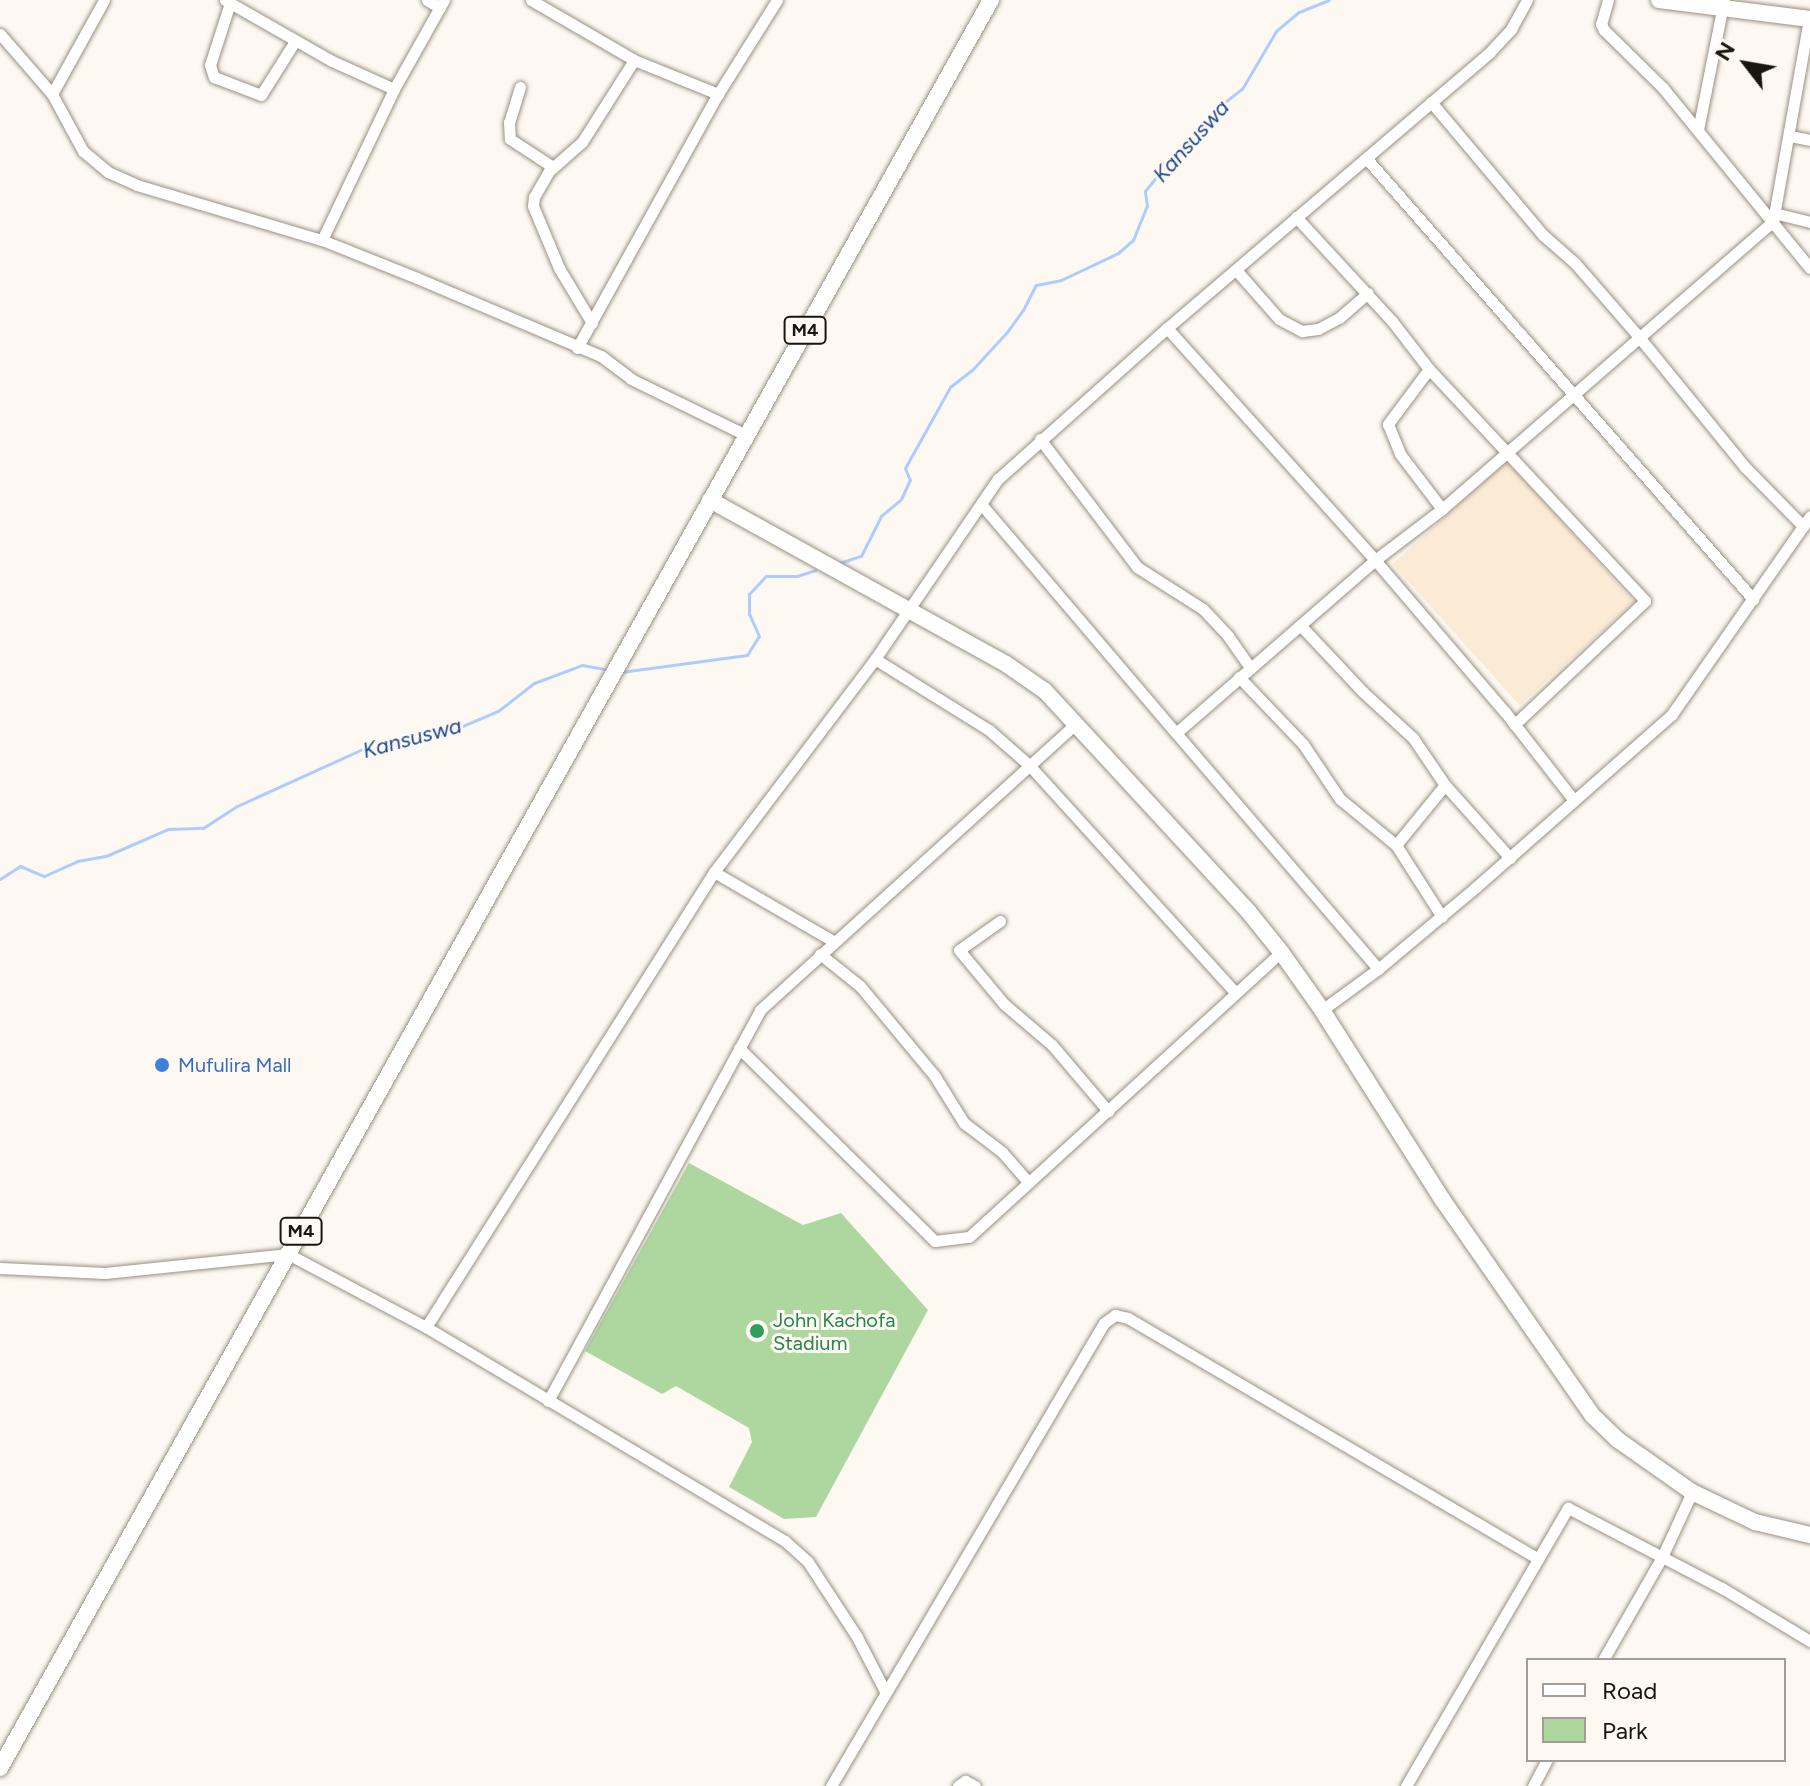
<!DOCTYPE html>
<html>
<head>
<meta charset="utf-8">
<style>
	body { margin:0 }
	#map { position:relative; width:1810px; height:1786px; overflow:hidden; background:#fdf9f2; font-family:Figtree,sans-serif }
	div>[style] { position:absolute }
	.built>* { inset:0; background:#fbead4; transform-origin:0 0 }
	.green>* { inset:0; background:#aed7a0 }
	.stream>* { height:3px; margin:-1.5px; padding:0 1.5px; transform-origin:1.5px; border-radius:1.5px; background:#adcdff }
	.roads { filter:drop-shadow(0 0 2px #9a9082) drop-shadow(0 0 2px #9a9082) }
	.street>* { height:11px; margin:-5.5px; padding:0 5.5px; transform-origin:5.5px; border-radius:5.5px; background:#fff }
	.secondary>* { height:16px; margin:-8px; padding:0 8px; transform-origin:8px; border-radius:8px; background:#fff }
	.primary>* { height:16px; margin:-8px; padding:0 8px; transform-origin:8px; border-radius:8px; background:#fff }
	.dots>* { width:22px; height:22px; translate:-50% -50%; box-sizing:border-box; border:4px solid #fdf9f2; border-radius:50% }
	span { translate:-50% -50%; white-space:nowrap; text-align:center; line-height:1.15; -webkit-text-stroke:6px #fdf9f2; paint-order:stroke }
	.shield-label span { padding:2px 6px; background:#fdf9f2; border:2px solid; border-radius:6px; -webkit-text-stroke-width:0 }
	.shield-label { font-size:18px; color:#19150f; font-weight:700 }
	.shop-label { font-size:20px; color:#366cbe }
	.left { translate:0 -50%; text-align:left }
	.leisure-label { font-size:20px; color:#27864d }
	.water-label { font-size:22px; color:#1b4a91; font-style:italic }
	.legend { position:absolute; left:1526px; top:1658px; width:260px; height:104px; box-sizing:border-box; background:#fdf9f2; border:2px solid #a29e97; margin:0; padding:10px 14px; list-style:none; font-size:24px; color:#19150f }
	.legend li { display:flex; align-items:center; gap:16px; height:40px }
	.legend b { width:40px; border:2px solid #a29e97 }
	.north { position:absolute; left:1706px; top:24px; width:80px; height:80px; -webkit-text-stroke:6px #fdf9f2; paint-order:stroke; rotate:301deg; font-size:22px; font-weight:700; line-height:32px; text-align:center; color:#19150f }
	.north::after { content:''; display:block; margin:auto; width:28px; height:36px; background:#19150f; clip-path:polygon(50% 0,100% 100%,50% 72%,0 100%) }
</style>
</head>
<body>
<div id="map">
	<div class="built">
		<div style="left:1507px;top:461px;width:190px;height:154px;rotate:48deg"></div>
	</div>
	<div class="green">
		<div style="clip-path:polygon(689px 1163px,803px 1225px,841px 1213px,928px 1310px,816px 1517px,784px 1519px,729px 1487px,752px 1442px,749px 1428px,676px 1386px,662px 1394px,585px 1351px)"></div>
	</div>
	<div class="stream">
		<div style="left:839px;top:563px;width:23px;rotate:-18deg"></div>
		<div style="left:861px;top:556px;width:45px;rotate:-63.4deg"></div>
		<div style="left:881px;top:516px;width:26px;rotate:-40deg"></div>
		<div style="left:901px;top:499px;width:21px;rotate:-65deg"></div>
		<div style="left:910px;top:480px;width:13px;rotate:-113deg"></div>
		<div style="left:905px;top:468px;width:93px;rotate:-60.9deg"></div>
		<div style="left:950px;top:387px;width:28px;rotate:-38deg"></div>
		<div style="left:972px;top:370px;width:52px;rotate:-47.4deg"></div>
		<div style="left:1007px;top:332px;width:27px;rotate:-54deg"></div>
		<div style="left:1023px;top:310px;width:28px;rotate:-63deg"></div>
		<div style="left:1036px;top:285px;width:25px;rotate:-11deg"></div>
		<div style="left:1061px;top:280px;width:63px;rotate:-25.3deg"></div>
		<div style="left:1118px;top:253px;width:20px;rotate:-41deg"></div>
		<div style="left:1133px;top:240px;width:37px;rotate:-68deg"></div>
		<div style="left:1147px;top:206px;width:15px;rotate:-98deg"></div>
		<div style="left:1145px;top:191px;width:40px;rotate:-51deg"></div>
		<div style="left:1170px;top:160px;width:43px;rotate:-41.2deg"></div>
		<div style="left:1202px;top:132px;width:27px;rotate:-59deg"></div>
		<div style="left:1216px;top:109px;width:33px;rotate:-38deg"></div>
		<div style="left:1242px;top:89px;width:67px;rotate:-59.6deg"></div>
		<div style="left:1276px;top:31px;width:30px;rotate:-40deg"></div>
		<div style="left:1299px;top:12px;width:32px;rotate:-22deg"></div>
		<div style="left:621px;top:672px;width:127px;rotate:-7.7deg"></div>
		<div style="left:747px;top:655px;width:22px;rotate:-58deg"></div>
		<div style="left:759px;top:636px;width:24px;rotate:-114deg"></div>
		<div style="left:749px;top:614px;width:20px;rotate:-90deg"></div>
		<div style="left:749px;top:594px;width:25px;rotate:-47deg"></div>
		<div style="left:766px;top:576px;width:31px"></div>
		<div style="left:797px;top:576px;width:19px;rotate:-18deg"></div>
		<div style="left:0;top:879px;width:24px;rotate:-33deg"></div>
		<div style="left:20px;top:866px;width:26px;rotate:23deg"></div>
		<div style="left:44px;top:876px;width:36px;rotate:-24deg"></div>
		<div style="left:77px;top:861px;width:29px;rotate:-10deg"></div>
		<div style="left:106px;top:856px;width:68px;rotate:-23.5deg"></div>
		<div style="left:168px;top:829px;width:35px;rotate:-2deg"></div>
		<div style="left:203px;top:828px;width:40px;rotate:-32.9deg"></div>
		<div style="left:237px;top:806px;width:141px;rotate:-24.4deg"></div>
		<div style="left:365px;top:748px;width:90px;rotate:-11.6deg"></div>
		<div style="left:453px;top:730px;width:49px;rotate:-22.9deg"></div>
		<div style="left:498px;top:711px;width:46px;rotate:-37.9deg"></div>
		<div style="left:534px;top:683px;width:51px;rotate:-20.6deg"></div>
		<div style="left:582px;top:665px;width:28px;rotate:10deg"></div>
	</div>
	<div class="roads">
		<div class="street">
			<div style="left:225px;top:0;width:123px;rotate:29.7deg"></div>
			<div style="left:332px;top:61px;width:68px;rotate:24.3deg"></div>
			<div style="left:427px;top:0;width:15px;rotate:32deg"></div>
			<div style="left:531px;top:0;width:119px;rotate:30.2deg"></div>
			<div style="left:634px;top:60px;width:91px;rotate:22deg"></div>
			<div style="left:1608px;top:0;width:25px;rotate:106deg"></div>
			<div style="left:1601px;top:24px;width:7px;rotate:63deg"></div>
			<div style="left:1604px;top:30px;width:83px;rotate:44.5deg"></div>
			<div style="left:1663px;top:88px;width:232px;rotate:50.8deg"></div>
			<div style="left:230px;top:3px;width:65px;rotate:107.9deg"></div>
			<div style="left:210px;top:65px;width:13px;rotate:72deg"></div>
			<div style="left:214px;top:77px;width:50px;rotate:21deg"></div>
			<div style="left:261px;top:95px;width:64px;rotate:-57.8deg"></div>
			<div style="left:0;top:34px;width:79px;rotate:49.1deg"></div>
			<div style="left:52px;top:94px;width:65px;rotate:61.5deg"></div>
			<div style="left:83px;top:151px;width:33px;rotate:40deg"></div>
			<div style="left:108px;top:172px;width:32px;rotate:24deg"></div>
			<div style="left:137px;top:185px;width:193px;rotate:16.6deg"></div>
			<div style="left:322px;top:240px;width:102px;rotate:21.8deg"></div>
			<div style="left:417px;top:278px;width:200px;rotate:23deg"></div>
			<div style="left:601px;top:356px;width:38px;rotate:37deg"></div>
			<div style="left:631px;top:379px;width:128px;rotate:26deg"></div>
			<div style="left:520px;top:87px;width:37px;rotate:107deg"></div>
			<div style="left:509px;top:122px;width:17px;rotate:87deg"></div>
			<div style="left:510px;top:139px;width:51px;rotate:33.1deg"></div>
			<div style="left:52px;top:94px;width:107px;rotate:-61deg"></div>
			<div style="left:1431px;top:102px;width:174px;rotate:49.9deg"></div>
			<div style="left:1543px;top:235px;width:43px;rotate:41.2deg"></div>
			<div style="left:1575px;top:263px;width:98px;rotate:49.1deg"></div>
			<div style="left:1639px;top:337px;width:168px;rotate:50.8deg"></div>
			<div style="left:1745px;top:467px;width:83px;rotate:45.5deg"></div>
			<div style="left:1698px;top:130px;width:133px;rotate:-78.7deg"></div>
			<div style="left:1790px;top:136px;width:20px;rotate:11deg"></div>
			<div style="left:1366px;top:158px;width:587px;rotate:48.73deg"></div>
			<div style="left:1774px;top:213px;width:37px;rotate:14deg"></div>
			<div style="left:1296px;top:217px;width:142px;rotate:47.3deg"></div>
			<div style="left:1392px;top:321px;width:61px;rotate:52.4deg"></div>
			<div style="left:1429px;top:369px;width:317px;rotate:47deg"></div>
			<div style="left:1645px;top:601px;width:180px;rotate:136.6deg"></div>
			<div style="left:322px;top:240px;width:167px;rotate:-64.5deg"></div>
			<div style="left:394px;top:89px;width:102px;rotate:-60.7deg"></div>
			<div style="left:1236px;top:270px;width:65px;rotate:48.7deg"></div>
			<div style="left:1279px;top:319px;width:26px;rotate:28deg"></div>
			<div style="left:1302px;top:331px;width:16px;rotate:-7deg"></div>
			<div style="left:1318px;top:329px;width:24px;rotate:-28deg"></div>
			<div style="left:1339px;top:318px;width:38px;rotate:-41deg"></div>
			<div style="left:592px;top:323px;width:64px;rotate:-121deg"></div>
			<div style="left:559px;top:268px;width:67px;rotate:-112.8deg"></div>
			<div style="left:533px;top:206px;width:9px;rotate:-84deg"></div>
			<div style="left:534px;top:197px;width:30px;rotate:-60deg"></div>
			<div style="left:549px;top:171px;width:44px;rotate:-41.3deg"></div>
			<div style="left:582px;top:142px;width:97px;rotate:-57.6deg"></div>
			<div style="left:1167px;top:328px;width:312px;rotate:48.1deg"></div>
			<div style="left:1375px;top:560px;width:200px;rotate:49.5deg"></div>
			<div style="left:1505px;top:712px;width:110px;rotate:52deg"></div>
			<div style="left:577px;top:348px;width:291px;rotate:-61deg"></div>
			<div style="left:718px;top:94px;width:111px;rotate:-57.9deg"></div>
			<div style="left:1429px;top:369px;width:69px;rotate:126.7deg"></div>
			<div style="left:1388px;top:424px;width:32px;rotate:68deg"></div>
			<div style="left:1400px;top:454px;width:69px;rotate:52.6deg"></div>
			<div style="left:1040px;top:439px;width:161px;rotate:52.8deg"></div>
			<div style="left:1137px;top:567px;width:78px;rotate:32.5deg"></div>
			<div style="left:1203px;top:609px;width:37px;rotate:47deg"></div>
			<div style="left:1228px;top:636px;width:39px;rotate:55deg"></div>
			<div style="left:981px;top:504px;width:301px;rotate:49.6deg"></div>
			<div style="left:1176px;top:733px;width:264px;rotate:-41deg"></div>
			<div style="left:1375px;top:560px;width:84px;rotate:-37.3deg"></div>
			<div style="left:1442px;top:509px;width:439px;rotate:-41deg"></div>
			<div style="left:1773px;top:221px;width:205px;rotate:-79.9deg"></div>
			<div style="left:1300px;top:625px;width:92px;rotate:46.8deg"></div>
			<div style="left:1363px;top:692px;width:68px;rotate:42.6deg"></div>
			<div style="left:1413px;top:738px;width:57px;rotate:55.8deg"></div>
			<div style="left:1445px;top:785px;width:98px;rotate:48.3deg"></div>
			<div style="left:875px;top:659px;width:134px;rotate:31.9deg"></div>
			<div style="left:989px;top:730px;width:53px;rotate:41.2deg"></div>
			<div style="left:1029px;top:765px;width:307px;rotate:47.8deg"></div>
			<div style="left:1239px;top:677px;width:93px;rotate:46.3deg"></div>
			<div style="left:1303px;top:744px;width:66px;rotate:56.1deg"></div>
			<div style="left:1340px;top:799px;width:72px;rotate:39.4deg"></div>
			<div style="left:1396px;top:845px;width:85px;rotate:57.4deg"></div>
			<div style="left:1176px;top:733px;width:311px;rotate:49.4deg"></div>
			<div style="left:1396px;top:845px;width:77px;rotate:-50.8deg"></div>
			<div style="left:714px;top:872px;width:138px;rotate:30.1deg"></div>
			<div style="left:1000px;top:921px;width:50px;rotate:144.7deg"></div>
			<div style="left:959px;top:950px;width:70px;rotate:50.2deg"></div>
			<div style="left:1004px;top:1004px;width:63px;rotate:40.5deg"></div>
			<div style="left:1052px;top:1045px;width:87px;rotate:49.7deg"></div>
			<div style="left:820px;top:954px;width:51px;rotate:38.7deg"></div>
			<div style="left:860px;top:986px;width:116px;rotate:50.3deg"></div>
			<div style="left:934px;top:1075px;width:57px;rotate:58deg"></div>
			<div style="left:964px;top:1123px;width:48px;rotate:37.3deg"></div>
			<div style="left:1002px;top:1152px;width:40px;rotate:49deg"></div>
			<div style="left:1322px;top:1010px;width:69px;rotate:-36.2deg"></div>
			<div style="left:1378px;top:969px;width:128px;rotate:-39.9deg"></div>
			<div style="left:1476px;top:887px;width:261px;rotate:-41.4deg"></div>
			<div style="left:1672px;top:714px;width:241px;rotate:-55.1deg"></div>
			<div style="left:739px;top:1048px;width:275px;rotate:44.6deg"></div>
			<div style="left:935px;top:1241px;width:34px;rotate:-7deg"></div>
			<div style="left:969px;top:1237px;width:423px;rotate:-42.4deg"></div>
			<div style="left:0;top:1268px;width:105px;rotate:2.7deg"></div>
			<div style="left:105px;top:1273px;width:184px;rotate:-5.9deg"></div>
			<div style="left:288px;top:1254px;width:156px;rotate:27.9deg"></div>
			<div style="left:426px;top:1327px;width:418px;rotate:30.8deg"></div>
			<div style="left:785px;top:1541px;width:31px;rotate:42deg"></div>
			<div style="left:808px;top:1562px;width:90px;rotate:56.8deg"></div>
			<div style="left:857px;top:1637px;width:61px;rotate:62.6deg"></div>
			<div style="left:426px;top:1327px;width:538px;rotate:-57.67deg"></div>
			<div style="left:714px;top:872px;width:267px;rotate:-52.9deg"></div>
			<div style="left:875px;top:659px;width:218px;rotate:-55.7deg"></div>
			<div style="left:998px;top:479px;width:227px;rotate:-41.8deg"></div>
			<div style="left:1167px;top:328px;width:423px;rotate:-40.5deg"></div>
			<div style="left:1489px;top:53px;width:33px;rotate:-47deg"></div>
			<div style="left:1511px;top:29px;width:33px;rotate:-61deg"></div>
			<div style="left:548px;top:1401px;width:445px;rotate:-61.5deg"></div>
			<div style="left:760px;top:1010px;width:428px;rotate:-42.2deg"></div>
			<div style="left:1603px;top:1660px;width:119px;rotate:-60.2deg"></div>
			<div style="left:1662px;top:1557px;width:72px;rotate:-65.2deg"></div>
			<div style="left:831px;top:1786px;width:537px;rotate:-59.48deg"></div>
			<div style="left:1104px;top:1323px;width:14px;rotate:-36deg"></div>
			<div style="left:1115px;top:1315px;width:13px;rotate:13deg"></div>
			<div style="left:1128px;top:1318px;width:473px;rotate:30.4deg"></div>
			<div style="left:958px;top:1786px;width:9px;rotate:-36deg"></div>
			<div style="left:965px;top:1781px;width:11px;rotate:27deg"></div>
			<div style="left:1406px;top:1786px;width:322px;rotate:-59.8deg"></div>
			<div style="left:1568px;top:1508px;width:174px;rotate:27.5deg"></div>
			<div style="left:1722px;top:1588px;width:103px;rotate:31.1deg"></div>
			<div style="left:1533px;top:1786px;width:30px;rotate:-62deg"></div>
		</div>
		<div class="secondary">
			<div style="left:1659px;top:0;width:152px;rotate:7.2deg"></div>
			<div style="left:710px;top:500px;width:338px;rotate:29deg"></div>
			<div style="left:1006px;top:664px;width:47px;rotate:34.7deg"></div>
			<div style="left:1045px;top:691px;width:299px;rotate:47.3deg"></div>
			<div style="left:1248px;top:911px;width:53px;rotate:51.2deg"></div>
			<div style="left:1281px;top:952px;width:71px;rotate:54.7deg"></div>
			<div style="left:1322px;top:1010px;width:224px;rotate:57.6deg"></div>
			<div style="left:1442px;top:1199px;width:263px;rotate:55.2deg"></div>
			<div style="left:1592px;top:1415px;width:36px;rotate:44deg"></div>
			<div style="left:1618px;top:1440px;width:90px;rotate:35.1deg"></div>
			<div style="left:1692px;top:1492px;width:70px;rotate:25.5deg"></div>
			<div style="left:1755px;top:1522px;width:57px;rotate:13.3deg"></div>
		</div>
		<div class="primary">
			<div style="left:0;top:1768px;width:2027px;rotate:-60.73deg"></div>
		</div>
	</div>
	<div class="dots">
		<div style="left:162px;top:1065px;background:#3f7fe0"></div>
		<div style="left:757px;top:1331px;background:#2e9e5b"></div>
	</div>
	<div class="shield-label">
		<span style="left:805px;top:330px">M4</span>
		<span style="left:301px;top:1231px">M4</span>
	</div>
	<div class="shop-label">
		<span class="left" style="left:178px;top:1065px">Mufulira Mall</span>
	</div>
	<div class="leisure-label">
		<span class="left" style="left:773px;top:1332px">John Kachofa<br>Stadium</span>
	</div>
	<div class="water-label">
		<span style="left:1191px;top:141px;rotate:-48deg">Kansuswa</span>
		<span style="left:412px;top:738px;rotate:-15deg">Kansuswa</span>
	</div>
	<ul class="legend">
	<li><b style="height:10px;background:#fff"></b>Road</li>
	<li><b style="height:22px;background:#aed7a0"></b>Park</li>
	</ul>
	<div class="north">N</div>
</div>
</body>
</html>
